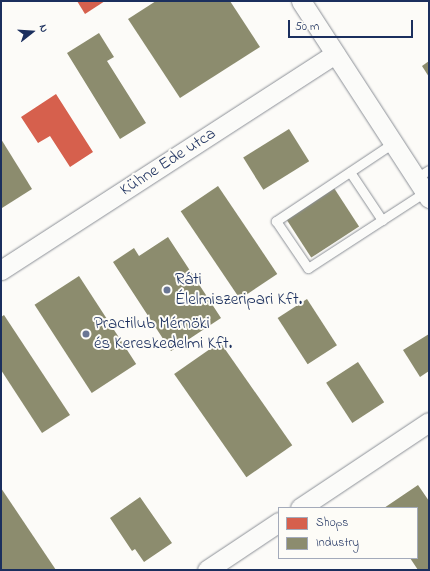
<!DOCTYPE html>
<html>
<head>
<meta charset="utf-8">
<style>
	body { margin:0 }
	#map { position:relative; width:430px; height:571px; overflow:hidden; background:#fcfbf8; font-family:"Indie Flower",sans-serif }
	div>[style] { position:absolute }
	.shops>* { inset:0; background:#d6604d }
	.industry>* { inset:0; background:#8c8c6e; transform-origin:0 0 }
	.roads { filter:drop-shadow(0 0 1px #8c9097) drop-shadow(0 0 1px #8c9097) }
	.lane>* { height:9px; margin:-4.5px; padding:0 4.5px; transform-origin:4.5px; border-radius:4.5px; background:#fbfbf9 }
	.street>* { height:19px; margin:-9.5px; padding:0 9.5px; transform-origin:9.5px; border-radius:9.5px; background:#fbfbf9 }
	.dots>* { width:11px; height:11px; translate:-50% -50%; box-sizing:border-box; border:2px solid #fdfcf7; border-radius:50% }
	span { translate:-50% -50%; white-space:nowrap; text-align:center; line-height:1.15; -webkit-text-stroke:4px #fdfcf7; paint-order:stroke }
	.street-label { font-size:17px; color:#1b2f5e }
	.poi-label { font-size:17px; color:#1b2f5e }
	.left { translate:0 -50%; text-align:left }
	.frame { position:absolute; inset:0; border:2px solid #1b2f5e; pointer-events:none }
	.legend { position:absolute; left:278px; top:507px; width:140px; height:52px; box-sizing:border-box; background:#fdfcf7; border:1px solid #a3aaba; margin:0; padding:5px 7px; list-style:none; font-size:12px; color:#1b2f5e }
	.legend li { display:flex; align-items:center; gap:8px; height:20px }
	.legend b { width:20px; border:1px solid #a3aaba }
	.north { position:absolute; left:12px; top:12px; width:40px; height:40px; -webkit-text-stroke:3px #fdfcf7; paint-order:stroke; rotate:73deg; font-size:11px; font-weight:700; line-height:16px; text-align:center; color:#1b2f5e }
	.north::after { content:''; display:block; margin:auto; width:14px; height:18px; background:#1b2f5e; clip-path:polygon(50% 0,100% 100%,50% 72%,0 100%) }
	.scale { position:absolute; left:288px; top:20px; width:125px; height:18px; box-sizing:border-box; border:2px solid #1b2f5e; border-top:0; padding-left:5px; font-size:12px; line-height:14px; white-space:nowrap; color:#1b2f5e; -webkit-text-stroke:3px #fdfcf7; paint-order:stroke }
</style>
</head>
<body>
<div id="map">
	<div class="shops">
		<div style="clip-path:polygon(77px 1px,105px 1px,85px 14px)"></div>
		<div style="clip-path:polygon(56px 94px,93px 152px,70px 167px,50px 136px,38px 143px,21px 117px)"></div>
	</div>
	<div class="industry">
		<div style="clip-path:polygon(156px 1px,230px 1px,260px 47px,180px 98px,128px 19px)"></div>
		<div style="clip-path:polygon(99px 33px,114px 57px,107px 61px,146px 123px,120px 139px,67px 53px)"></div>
		<div style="clip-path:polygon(429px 61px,429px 77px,422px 66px)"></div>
		<div style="left:289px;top:129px;width:38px;height:54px;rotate:58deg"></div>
		<div style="clip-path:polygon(1px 139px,32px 189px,2px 208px,1px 208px)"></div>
		<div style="left:218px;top:186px;width:106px;height:45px;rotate:56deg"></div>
		<div style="left:334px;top:188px;width:46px;height:57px;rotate:57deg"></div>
		<div style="clip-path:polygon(168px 237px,221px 318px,171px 351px,113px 262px,134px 248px,139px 256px)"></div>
		<div style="left:79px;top:276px;width:105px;height:53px;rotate:57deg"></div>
		<div style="left:307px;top:299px;width:55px;height:35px;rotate:57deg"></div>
		<div style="clip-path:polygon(4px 315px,70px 415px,42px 433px,1px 370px,1px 317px)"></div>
		<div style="clip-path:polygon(429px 334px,429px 371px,420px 377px,403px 350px)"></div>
		<div style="left:220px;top:342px;width:126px;height:56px;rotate:55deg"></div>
		<div style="left:358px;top:362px;width:48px;height:38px;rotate:57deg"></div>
		<div style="clip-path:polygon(418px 485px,429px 501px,429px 570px,418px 570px,410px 558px,417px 558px,417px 508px,384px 508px)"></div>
		<div style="clip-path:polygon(1px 488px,56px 570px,1px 570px)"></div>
		<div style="clip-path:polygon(140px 497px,172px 543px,144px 562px,135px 549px,132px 551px,110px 518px)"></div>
	</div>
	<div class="roads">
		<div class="lane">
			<div style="left:393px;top:143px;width:141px;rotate:146.3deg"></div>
			<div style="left:276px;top:221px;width:57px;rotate:55.8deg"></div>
			<div style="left:308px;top:268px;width:140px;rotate:-33deg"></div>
			<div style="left:350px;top:172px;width:58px;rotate:56.3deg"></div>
			<div style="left:416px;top:178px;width:15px;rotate:-32deg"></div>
		</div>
		<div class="street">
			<div style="left:301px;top:1px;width:235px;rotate:57deg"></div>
			<div style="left:1px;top:270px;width:398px;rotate:-32.9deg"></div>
			<div style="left:300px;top:508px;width:155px;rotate:-33.7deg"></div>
			<div style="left:207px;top:570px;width:87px;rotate:-33.7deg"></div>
		</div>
	</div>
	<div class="dots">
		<div style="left:167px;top:290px;background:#6a7694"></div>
		<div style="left:86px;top:334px;background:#6a7694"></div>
	</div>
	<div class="street-label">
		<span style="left:168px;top:162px;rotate:-33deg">Kühne Ede utca</span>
	</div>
	<div class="poi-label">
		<span class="left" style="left:175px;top:290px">Ráti<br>Élelmiszeripari Kft.</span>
		<span class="left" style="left:94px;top:334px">Practilub Mérnöki<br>és Kereskedelmi Kft.</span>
	</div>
	<div class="frame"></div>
	<ul class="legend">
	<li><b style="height:11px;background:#d6604d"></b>Shops</li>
	<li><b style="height:11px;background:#8c8c6e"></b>Industry</li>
	</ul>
	<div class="north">N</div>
	<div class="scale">50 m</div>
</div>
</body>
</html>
